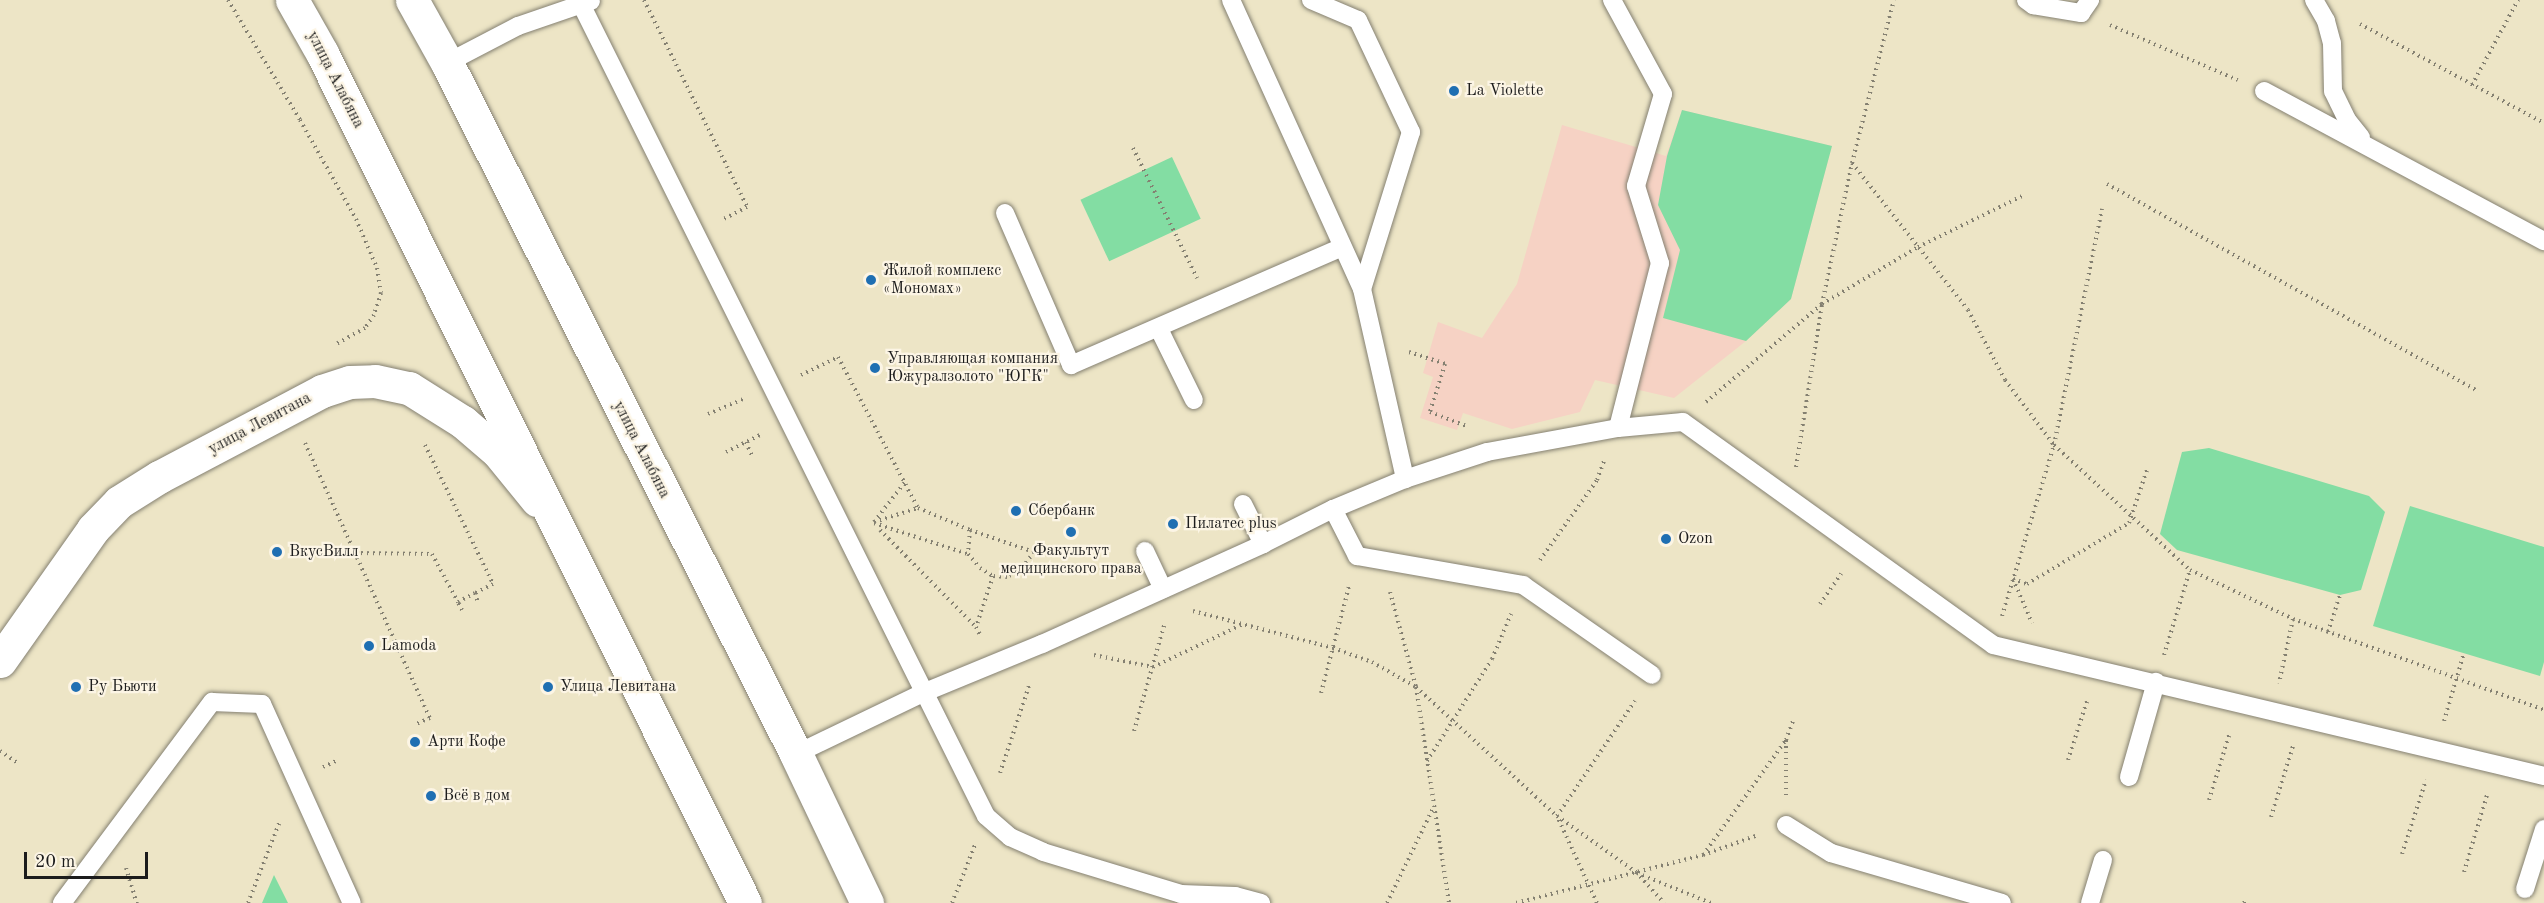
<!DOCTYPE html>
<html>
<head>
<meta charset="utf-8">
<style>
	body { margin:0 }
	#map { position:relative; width:2544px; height:903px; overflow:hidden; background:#ede5c6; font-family:"Old Standard TT",serif }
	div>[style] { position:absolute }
	.built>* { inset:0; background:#f6d2c4 }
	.green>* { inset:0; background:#83dda3; transform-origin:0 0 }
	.path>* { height:4px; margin-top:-2px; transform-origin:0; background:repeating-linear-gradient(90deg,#848071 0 1.5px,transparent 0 6px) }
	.roads { filter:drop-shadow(0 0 2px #848071) drop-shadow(0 0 2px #848071) }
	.service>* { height:18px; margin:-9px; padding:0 9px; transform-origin:9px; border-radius:9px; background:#fff }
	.minor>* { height:33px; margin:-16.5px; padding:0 16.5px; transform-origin:16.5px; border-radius:16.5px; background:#fff }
	.secondary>* { height:33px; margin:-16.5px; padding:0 16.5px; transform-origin:16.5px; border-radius:16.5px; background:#fff }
	.dots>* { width:16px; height:16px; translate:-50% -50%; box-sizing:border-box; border:3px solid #fcf5e5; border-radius:50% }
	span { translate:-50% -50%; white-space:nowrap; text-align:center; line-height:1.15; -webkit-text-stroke:4.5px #fcf5e5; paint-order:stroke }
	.street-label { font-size:16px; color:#1c1c1c }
	.poi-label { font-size:16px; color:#1c1c1c }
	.left { translate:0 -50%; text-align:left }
	.scale { position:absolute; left:24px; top:852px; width:124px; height:27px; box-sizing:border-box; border:3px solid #1c1c1c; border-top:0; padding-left:8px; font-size:18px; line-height:21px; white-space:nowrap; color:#1c1c1c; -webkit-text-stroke:4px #fcf5e5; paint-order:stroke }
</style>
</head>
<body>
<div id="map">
	<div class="built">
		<div style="clip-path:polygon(1682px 110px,1832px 146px,1791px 299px,1746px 341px,1674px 398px,1595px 380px,1580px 412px,1512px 429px,1463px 413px,1457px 430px,1420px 418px,1433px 377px,1423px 373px,1438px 322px,1482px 338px,1517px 284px,1562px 125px,1666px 156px)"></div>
	</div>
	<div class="green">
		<div style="clip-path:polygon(1682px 110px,1832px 146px,1791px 299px,1746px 341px,1663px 318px,1680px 250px,1658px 205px,1667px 156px)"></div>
		<div style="left:1172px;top:157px;width:68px;height:101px;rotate:65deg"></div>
		<div style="clip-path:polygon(2209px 448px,2369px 496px,2385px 512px,2361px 590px,2340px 595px,2177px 550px,2160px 534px,2182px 452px)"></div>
		<div style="clip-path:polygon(2410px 506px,2544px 547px,2544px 662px,2540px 676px,2373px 626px)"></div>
		<div style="clip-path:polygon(274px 875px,288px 903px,262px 903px)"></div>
	</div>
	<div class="path">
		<div style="left:228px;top:0;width:140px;rotate:59deg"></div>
		<div style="left:300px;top:120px;width:114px;rotate:60.5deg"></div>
		<div style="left:356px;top:219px;width:53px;rotate:66.8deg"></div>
		<div style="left:377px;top:268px;width:25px;rotate:81deg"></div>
		<div style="left:381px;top:293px;width:23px;rotate:108deg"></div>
		<div style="left:374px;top:315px;width:16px;rotate:125deg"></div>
		<div style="left:365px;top:328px;width:33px;rotate:151deg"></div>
		<div style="left:644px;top:0;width:231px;rotate:63.5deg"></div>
		<div style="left:747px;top:207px;width:29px;rotate:153deg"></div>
		<div style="left:2360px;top:24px;width:209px;rotate:28.3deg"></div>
		<div style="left:2110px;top:25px;width:139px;rotate:23.3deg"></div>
		<div style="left:2472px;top:85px;width:97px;rotate:-61.6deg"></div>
		<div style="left:1133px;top:148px;width:145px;rotate:63.8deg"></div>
		<div style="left:1852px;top:163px;width:187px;rotate:51.7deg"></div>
		<div style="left:1968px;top:310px;width:79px;rotate:62.1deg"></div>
		<div style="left:2005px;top:380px;width:81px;rotate:53deg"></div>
		<div style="left:2054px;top:445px;width:185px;rotate:42.6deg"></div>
		<div style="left:2190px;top:570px;width:114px;rotate:25.4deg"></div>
		<div style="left:2293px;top:619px;width:66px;rotate:102.3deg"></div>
		<div style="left:2107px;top:184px;width:423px;rotate:29.2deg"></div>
		<div style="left:1409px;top:352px;width:38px;rotate:18deg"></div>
		<div style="left:1445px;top:364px;width:50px;rotate:107.4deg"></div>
		<div style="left:1430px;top:412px;width:40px;rotate:21deg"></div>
		<div style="left:801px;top:375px;width:41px;rotate:-25.9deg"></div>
		<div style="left:838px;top:357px;width:171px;rotate:62.1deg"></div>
		<div style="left:918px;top:508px;width:56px;rotate:22.9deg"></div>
		<div style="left:970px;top:530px;width:24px;rotate:95deg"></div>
		<div style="left:968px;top:554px;width:18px;rotate:49deg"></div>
		<div style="left:980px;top:568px;width:15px;rotate:32deg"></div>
		<div style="left:993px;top:576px;width:54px;rotate:108.4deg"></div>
		<div style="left:1706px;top:402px;width:152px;rotate:-40.2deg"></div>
		<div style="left:1822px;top:304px;width:112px;rotate:-30.7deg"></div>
		<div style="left:1918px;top:247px;width:116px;rotate:-26.1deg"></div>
		<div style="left:708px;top:414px;width:39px;rotate:-23deg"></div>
		<div style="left:746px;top:442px;width:15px;rotate:67deg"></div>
		<div style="left:305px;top:443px;width:302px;rotate:65.6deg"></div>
		<div style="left:430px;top:718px;width:15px;rotate:157deg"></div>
		<div style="left:425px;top:445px;width:155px;rotate:63.9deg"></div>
		<div style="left:493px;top:584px;width:20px;rotate:153deg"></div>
		<div style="left:475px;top:593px;width:9px;rotate:72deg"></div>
		<div style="left:726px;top:452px;width:40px;rotate:-26.6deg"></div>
		<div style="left:1796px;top:467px;width:165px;rotate:-80.9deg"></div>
		<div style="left:1822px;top:304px;width:144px;rotate:-78deg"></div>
		<div style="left:1852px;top:163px;width:168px;rotate:-75.6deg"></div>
		<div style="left:874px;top:522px;width:51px;rotate:-52.2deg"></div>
		<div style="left:874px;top:522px;width:46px;rotate:-17.7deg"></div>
		<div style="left:874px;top:523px;width:99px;rotate:18.3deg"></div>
		<div style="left:880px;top:530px;width:136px;rotate:45.3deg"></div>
		<div style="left:976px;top:627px;width:9px;rotate:63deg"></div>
		<div style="left:970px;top:530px;width:68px;rotate:19deg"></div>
		<div style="left:1034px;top:552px;width:21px;rotate:127deg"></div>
		<div style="left:1021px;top:569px;width:16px;rotate:150deg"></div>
		<div style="left:1007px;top:577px;width:14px;rotate:-176deg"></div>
		<div style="left:355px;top:553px;width:77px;rotate:0.7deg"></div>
		<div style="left:432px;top:554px;width:55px;rotate:61.6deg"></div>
		<div style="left:1540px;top:560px;width:98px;rotate:-54.5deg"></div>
		<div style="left:1597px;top:480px;width:20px;rotate:-70deg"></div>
		<div style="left:2013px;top:579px;width:15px;rotate:20deg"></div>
		<div style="left:2027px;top:584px;width:119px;rotate:-30.9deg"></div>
		<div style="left:2129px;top:523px;width:59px;rotate:-71.3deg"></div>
		<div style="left:2013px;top:579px;width:48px;rotate:66.6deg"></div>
		<div style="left:1390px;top:592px;width:98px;rotate:74.7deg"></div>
		<div style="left:1416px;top:687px;width:219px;rotate:81.3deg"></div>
		<div style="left:1820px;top:604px;width:37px;rotate:-55deg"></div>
		<div style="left:462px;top:610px;width:9px;rotate:-117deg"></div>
		<div style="left:458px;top:602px;width:19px;rotate:-28deg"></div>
		<div style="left:1193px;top:611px;width:145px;rotate:14.8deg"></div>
		<div style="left:1333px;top:648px;width:41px;rotate:19.7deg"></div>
		<div style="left:1372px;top:662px;width:51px;rotate:29.6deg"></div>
		<div style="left:1416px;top:687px;width:191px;rotate:42.5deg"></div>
		<div style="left:1557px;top:816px;width:97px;rotate:35.3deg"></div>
		<div style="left:1636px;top:872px;width:42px;rotate:47.9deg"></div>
		<div style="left:2002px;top:616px;width:179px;rotate:-73.1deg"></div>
		<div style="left:2054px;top:445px;width:241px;rotate:-78.5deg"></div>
		<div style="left:2293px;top:619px;width:267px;rotate:19.9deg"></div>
		<div style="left:2328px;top:632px;width:39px;rotate:-72deg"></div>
		<div style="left:1094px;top:655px;width:60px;rotate:11.5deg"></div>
		<div style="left:1153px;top:667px;width:100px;rotate:-25.5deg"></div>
		<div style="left:2164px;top:655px;width:89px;rotate:-73deg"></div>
		<div style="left:1321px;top:693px;width:111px;rotate:-75.3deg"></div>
		<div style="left:2444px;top:721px;width:71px;rotate:-73.6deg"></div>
		<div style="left:1134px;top:731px;width:113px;rotate:-74.1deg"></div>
		<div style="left:1786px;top:740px;width:56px;rotate:90deg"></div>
		<div style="left:0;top:751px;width:22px;rotate:34deg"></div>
		<div style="left:2068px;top:760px;width:65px;rotate:-72.1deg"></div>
		<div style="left:1427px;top:761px;width:121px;rotate:-57.5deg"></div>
		<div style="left:1492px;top:659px;width:49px;rotate:-67.1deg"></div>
		<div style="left:323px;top:767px;width:14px;rotate:-25deg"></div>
		<div style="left:1000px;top:773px;width:95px;rotate:-71.6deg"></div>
		<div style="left:2209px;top:800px;width:71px;rotate:-72.8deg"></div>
		<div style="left:2271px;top:817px;width:74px;rotate:-72.8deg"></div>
		<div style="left:2402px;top:854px;width:78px;rotate:-72deg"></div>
		<div style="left:1703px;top:855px;width:142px;rotate:-54.2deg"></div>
		<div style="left:1786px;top:740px;width:20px;rotate:-70deg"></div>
		<div style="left:126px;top:868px;width:37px;rotate:73deg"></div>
		<div style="left:2464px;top:872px;width:80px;rotate:-73.4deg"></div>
		<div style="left:1637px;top:873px;width:80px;rotate:22.1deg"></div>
		<div style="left:248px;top:903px;width:88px;rotate:-68.7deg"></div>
		<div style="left:952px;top:903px;width:62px;rotate:-68.4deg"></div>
		<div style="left:1387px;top:903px;width:108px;rotate:-64.1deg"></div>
		<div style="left:1516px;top:903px;width:193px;rotate:-14.4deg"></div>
		<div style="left:1703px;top:855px;width:59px;rotate:-20deg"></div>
		<div style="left:1597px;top:903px;width:96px;rotate:-114.7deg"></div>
		<div style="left:1557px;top:816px;width:139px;rotate:-55.9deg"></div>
		<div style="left:2244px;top:903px;width:2px;rotate:-63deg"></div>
	</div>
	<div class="roads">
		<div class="service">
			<div style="left:1231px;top:0;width:317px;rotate:65.6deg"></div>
			<div style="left:1362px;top:289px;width:195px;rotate:77.2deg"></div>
			<div style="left:1311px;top:0;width:51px;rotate:23.1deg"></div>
			<div style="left:1358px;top:20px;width:124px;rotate:64.7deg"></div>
			<div style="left:1411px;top:132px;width:164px;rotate:107.3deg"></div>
			<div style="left:1612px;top:0;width:107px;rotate:61.5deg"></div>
			<div style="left:1663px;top:94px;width:96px;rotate:106.4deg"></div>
			<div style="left:1636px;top:186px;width:81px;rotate:72.7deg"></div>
			<div style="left:1660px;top:263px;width:170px;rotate:104.3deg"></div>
			<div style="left:2026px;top:0;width:9px;rotate:36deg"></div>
			<div style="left:2033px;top:5px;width:49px;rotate:9.5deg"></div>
			<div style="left:2081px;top:13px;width:16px;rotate:-55deg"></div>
			<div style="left:2314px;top:0;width:24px;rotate:60deg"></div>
			<div style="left:2326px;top:21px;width:23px;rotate:75deg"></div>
			<div style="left:2332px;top:43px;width:48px;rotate:88.8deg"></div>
			<div style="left:2333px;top:91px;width:32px;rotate:64deg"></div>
			<div style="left:2347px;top:120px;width:22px;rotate:51deg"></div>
			<div style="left:581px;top:4px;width:907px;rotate:63.49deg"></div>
			<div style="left:986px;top:816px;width:32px;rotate:41deg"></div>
			<div style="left:1010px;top:837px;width:36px;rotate:24deg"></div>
			<div style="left:1043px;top:852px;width:144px;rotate:16.9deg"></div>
			<div style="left:1181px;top:894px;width:54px;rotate:2.1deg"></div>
			<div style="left:1235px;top:896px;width:27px;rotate:15deg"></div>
			<div style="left:447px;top:63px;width:80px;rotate:-27.5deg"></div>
			<div style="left:518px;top:26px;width:77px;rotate:-18.9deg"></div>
			<div style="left:2264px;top:91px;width:318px;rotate:28.2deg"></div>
			<div style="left:1005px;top:213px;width:166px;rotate:66.5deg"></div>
			<div style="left:1071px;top:365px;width:296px;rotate:-23.5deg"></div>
			<div style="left:1159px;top:329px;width:79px;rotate:63.8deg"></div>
			<div style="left:1243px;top:504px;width:45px;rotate:63.4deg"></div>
			<div style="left:1333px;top:509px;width:53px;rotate:62.9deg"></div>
			<div style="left:1357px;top:556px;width:169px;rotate:9.9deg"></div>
			<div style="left:1523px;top:585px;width:157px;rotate:34.9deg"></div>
			<div style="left:1145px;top:551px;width:42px;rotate:64.7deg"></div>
			<div style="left:796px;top:754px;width:141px;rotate:-25.7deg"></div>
			<div style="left:923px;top:693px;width:129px;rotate:-22.4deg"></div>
			<div style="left:1042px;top:644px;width:243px;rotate:-24.3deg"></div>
			<div style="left:1263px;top:544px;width:78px;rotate:-26.6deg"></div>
			<div style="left:1333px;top:509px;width:78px;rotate:-22.6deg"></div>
			<div style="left:1405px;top:479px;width:86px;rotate:-18.2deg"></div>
			<div style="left:1487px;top:452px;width:133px;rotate:-10.4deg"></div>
			<div style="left:1618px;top:428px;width:65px;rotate:-5.3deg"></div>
			<div style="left:1683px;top:422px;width:382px;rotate:35.7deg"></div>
			<div style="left:1993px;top:645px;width:566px;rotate:13.37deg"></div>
			<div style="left:2129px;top:777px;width:99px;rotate:-74.1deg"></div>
			<div style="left:1786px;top:825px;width:53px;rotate:31.9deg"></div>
			<div style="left:1831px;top:853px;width:178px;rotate:16.3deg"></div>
			<div style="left:2525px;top:889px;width:63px;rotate:-72.4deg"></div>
			<div style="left:62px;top:903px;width:251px;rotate:-53.3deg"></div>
			<div style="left:212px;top:702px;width:50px;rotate:2.3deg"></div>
			<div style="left:262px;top:704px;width:218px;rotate:65.7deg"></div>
			<div style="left:2090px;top:903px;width:45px;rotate:-73.2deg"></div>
		</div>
		<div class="minor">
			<div style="left:0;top:661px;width:161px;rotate:-54.8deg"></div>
			<div style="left:93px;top:529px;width:37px;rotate:-46deg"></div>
			<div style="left:119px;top:502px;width:47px;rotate:-32deg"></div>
			<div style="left:159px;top:477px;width:184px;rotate:-27.8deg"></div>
			<div style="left:322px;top:391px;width:29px;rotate:-18deg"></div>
			<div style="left:350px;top:382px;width:25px;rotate:-2deg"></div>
			<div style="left:375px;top:381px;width:35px;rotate:12deg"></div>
			<div style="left:409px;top:388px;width:64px;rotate:32.2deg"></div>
			<div style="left:463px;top:422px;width:46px;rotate:40.6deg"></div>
			<div style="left:498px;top:452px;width:62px;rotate:50.9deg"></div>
		</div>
		<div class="secondary">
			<div style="left:292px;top:0;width:61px;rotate:60.5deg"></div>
			<div style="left:322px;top:53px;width:949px;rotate:63.54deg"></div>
			<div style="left:412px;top:0;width:72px;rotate:60.9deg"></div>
			<div style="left:447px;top:63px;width:774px;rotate:63.2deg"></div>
			<div style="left:796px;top:754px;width:165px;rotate:64.5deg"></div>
		</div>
	</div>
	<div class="dots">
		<div style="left:1454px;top:91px;background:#1f6fb2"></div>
		<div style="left:871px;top:280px;background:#1f6fb2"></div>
		<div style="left:875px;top:368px;background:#1f6fb2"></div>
		<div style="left:1016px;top:511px;background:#1f6fb2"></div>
		<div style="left:1173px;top:524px;background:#1f6fb2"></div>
		<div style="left:1071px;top:532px;background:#1f6fb2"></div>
		<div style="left:1666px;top:539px;background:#1f6fb2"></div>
		<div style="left:277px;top:552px;background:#1f6fb2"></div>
		<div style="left:369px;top:646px;background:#1f6fb2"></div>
		<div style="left:76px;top:687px;background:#1f6fb2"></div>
		<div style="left:548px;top:687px;background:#1f6fb2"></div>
		<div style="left:415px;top:742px;background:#1f6fb2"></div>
		<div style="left:431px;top:796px;background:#1f6fb2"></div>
	</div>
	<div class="street-label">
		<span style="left:335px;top:80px;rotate:63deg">улица Алабяна</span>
		<span style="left:260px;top:424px;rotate:-28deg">улица Левитана</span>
		<span style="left:641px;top:450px;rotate:63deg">улица Алабяна</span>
	</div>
	<div class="poi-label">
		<span class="left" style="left:1466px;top:91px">La Violette</span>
		<span class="left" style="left:883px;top:280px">Жилой комплекс<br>«Мономах»</span>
		<span class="left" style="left:887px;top:368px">Управляющая компания<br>Южуралзолото "ЮГК"</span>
		<span class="left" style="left:1028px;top:511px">Сбербанк</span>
		<span class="left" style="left:1185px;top:524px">Пилатес plus</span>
		<span class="left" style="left:1678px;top:539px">Ozon</span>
		<span style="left:1071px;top:560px">Факультут<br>медицинского права</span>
		<span class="left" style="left:289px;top:552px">ВкусВилл</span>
		<span class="left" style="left:381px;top:646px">Lamoda</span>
		<span class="left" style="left:88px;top:687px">Ру Бьюти</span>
		<span class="left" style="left:560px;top:687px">Улица Левитана</span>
		<span class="left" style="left:427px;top:742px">Арти Кофе</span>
		<span class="left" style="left:443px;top:796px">Всё в дом</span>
	</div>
	<div class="scale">20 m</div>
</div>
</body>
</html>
